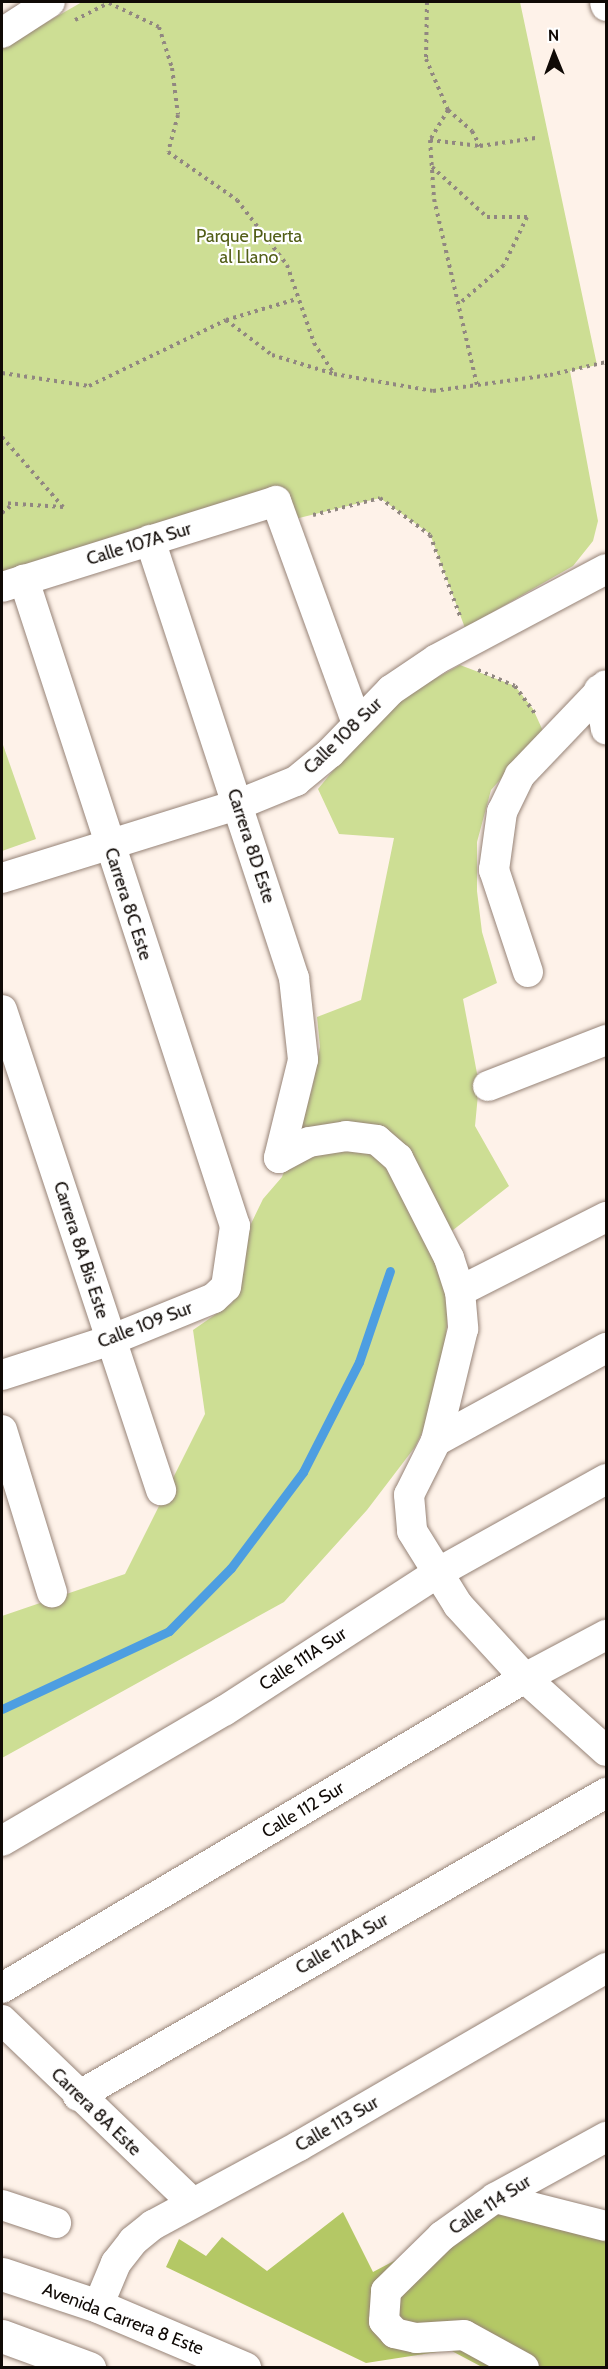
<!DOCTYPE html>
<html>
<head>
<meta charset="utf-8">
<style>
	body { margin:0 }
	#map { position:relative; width:608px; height:2369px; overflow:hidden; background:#fef2e9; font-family:Cabin,sans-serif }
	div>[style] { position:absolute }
	.green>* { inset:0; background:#cdde94 }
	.forest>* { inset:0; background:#b4c865 }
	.stream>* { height:9px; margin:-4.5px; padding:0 4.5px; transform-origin:4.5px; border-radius:4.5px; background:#4d9ee1 }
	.path>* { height:4px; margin-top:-2px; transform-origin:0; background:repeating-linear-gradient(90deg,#918781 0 3px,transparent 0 7.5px) }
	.roads { filter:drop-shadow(0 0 2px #968377) drop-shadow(0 0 2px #968377) }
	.street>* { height:30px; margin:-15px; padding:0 15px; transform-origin:15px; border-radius:15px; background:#fff }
	.highway>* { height:33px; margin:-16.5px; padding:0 16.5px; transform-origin:16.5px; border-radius:16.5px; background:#fff }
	span { translate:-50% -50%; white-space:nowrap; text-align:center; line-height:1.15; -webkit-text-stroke:4.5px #fff; paint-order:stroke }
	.park-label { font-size:18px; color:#525e17 }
	.street-label { font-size:18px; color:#100a06 }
	.frame { position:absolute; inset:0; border:3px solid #100a06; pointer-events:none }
	.north { position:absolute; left:524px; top:24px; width:60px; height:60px; -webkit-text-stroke:4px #fff; paint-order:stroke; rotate:359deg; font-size:16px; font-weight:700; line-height:24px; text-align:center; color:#100a06 }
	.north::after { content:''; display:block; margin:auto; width:21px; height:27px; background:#100a06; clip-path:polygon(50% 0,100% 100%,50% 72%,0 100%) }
</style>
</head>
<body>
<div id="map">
	<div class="green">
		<div style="clip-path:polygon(82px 2px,520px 2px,597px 365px,570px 371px,598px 521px,593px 541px,573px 566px,465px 628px,430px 534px,380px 498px,295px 519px,286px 490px,2px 573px,2px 48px)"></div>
		<div style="clip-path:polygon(460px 665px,515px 686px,533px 709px,543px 731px,491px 790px,477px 842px,477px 891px,482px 932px,497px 983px,463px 999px,479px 1084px,475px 1126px,509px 1186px,429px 1249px,450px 1293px,440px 1396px,415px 1447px,367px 1510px,284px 1602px,2px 1758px,2px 1616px,125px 1574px,205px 1414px,193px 1330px,232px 1303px,244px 1271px,248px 1230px,263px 1199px,282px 1177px,312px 1089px,320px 1047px,317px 1017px,361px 1000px,394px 838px,339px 834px,318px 789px,375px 719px,416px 689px)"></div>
		<div style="clip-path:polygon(2px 742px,36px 839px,2px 851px)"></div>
	</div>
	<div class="forest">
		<div style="clip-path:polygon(493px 2209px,606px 2226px,606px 2367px,482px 2367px,450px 2350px,366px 2363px,166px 2267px,179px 2239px,206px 2256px,222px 2237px,267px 2271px,343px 2212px,373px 2272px)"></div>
	</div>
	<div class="stream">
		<div style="left:2px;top:1709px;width:184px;rotate:-25deg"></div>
		<div style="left:169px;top:1631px;width:88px;rotate:-45.5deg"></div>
		<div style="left:231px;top:1568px;width:120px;rotate:-53.1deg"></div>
		<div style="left:303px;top:1472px;width:123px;rotate:-63deg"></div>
		<div style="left:359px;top:1362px;width:96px;rotate:-71.2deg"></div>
	</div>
	<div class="path">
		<div style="left:427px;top:2px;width:57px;rotate:91deg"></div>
		<div style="left:426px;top:59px;width:56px;rotate:66.7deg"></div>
		<div style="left:448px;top:110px;width:35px;rotate:121deg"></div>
		<div style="left:430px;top:140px;width:59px;rotate:86.1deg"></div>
		<div style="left:434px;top:199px;width:191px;rotate:77deg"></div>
		<div style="left:75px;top:20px;width:38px;rotate:-27deg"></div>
		<div style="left:109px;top:3px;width:55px;rotate:25.6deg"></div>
		<div style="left:159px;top:27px;width:43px;rotate:72.4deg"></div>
		<div style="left:172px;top:68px;width:47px;rotate:82.7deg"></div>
		<div style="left:178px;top:115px;width:38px;rotate:105deg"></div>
		<div style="left:168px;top:152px;width:84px;rotate:34.8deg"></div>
		<div style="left:237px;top:200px;width:82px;rotate:52.4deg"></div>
		<div style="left:287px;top:265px;width:83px;rotate:70.9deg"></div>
		<div style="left:314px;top:343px;width:37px;rotate:57deg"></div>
		<div style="left:448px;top:110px;width:32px;rotate:41deg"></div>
		<div style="left:472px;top:131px;width:17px;rotate:62deg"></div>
		<div style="left:480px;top:146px;width:56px;rotate:-8.3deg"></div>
		<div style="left:430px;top:140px;width:50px;rotate:6.8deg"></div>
		<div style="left:432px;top:167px;width:74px;rotate:42.3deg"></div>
		<div style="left:487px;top:217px;width:40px"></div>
		<div style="left:527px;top:217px;width:53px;rotate:115.6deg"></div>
		<div style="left:504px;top:265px;width:60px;rotate:139.1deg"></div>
		<div style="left:226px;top:320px;width:58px;rotate:37.3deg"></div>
		<div style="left:272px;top:355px;width:65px;rotate:17deg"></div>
		<div style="left:334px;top:374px;width:100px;rotate:9.7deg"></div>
		<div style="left:433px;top:391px;width:118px;rotate:-7.8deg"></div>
		<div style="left:550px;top:375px;width:57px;rotate:-13.1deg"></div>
		<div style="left:2px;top:373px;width:88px;rotate:8.5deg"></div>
		<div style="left:89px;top:386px;width:152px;rotate:-25.7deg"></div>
		<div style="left:226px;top:320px;width:74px;rotate:-16.5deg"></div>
		<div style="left:2px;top:437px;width:93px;rotate:48.9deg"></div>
		<div style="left:63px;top:507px;width:61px;rotate:-176.2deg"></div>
		<div style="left:2px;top:513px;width:14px;rotate:-39deg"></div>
		<div style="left:313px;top:515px;width:69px;rotate:-14.2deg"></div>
		<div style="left:380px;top:498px;width:62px;rotate:36.5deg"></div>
		<div style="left:430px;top:535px;width:86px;rotate:69.7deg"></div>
		<div style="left:478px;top:670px;width:40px;rotate:23.4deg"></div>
		<div style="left:515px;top:686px;width:36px;rotate:54deg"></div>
	</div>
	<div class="roads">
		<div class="street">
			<div style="left:605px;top:2px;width:4px;rotate:76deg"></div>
			<div style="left:2px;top:33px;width:57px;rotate:-32.9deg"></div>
			<div style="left:150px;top:540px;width:461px;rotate:71.8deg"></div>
			<div style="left:294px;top:978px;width:82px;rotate:83.7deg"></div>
			<div style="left:303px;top:1060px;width:101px;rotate:103.8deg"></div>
			<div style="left:2px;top:587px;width:287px;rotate:-17.4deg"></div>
			<div style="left:276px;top:501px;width:236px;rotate:70deg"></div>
			<div style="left:599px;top:690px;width:40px;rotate:80deg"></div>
			<div style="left:2px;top:878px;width:246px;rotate:-17.3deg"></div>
			<div style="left:237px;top:805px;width:64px;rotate:-22.1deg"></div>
			<div style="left:296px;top:781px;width:44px;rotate:-39.5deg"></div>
			<div style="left:330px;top:753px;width:88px;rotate:-45.9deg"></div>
			<div style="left:391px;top:690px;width:55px;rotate:-34deg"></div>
			<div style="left:437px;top:659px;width:191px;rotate:-28deg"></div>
			<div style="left:528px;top:972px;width:108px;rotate:-108.4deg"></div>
			<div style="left:494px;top:870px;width:59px;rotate:-82.1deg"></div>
			<div style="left:502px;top:812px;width:41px;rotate:-64.1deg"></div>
			<div style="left:520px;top:775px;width:124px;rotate:-46.3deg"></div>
			<div style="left:2px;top:1010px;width:506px;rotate:71.67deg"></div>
			<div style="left:488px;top:1086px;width:127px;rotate:-21.3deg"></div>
			<div style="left:279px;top:1158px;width:34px;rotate:-28deg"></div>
			<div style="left:309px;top:1142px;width:37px;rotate:-9deg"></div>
			<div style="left:346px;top:1136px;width:31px;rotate:7deg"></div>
			<div style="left:377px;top:1140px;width:28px;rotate:41deg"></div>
			<div style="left:398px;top:1158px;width:112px;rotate:63deg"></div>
			<div style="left:449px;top:1258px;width:35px;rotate:72deg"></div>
			<div style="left:460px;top:1291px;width:38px;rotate:85deg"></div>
			<div style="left:463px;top:1329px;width:115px;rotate:103.6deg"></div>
			<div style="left:436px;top:1441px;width:60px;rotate:116.6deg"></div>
			<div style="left:409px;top:1495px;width:36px;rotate:85deg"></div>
			<div style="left:412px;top:1531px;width:87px;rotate:58.1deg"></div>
			<div style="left:458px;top:1605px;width:99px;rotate:47.5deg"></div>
			<div style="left:525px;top:1678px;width:109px;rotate:42deg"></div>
			<div style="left:460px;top:1291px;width:164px;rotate:-26.9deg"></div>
			<div style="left:2px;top:1375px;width:114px;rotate:-17.8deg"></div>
			<div style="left:111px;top:1340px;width:111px;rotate:-22.2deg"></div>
			<div style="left:214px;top:1298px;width:16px;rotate:-43deg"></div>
			<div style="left:226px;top:1287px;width:62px;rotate:-81.6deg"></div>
			<div style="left:235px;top:1226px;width:680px;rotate:-108.09deg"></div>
			<div style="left:2px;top:1430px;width:170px;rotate:72.9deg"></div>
			<div style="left:436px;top:1441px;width:194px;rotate:-28.7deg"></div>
			<div style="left:2px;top:1841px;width:257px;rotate:-30.4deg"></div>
			<div style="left:224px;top:1711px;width:256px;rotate:-32.9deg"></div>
			<div style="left:439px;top:1572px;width:191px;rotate:-29.1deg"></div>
			<div style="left:2px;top:1988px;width:608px;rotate:-30.66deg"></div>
			<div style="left:525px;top:1678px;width:92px;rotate:-28deg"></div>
			<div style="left:2px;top:2020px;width:263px;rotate:43.8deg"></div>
			<div style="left:78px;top:2096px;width:609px;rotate:-29.85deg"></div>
			<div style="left:495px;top:2198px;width:114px;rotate:14.2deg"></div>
			<div style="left:2px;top:2205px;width:57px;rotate:18.4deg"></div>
			<div style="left:98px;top:2306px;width:47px;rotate:-67.3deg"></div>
			<div style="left:116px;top:2263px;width:28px;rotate:-52deg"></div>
			<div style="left:133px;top:2241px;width:26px;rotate:-39deg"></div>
			<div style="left:153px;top:2225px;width:166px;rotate:-28.4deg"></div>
			<div style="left:299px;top:2146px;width:355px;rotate:-30.1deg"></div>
			<div style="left:524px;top:2368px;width:68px;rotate:-151.2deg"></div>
			<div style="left:464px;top:2335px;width:48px;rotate:176.4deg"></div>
			<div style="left:416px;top:2338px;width:22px;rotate:-167deg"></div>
			<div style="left:395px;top:2333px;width:16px;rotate:-133deg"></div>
			<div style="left:384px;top:2321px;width:30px;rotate:-86deg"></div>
			<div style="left:386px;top:2291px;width:78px;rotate:-44.5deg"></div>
			<div style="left:442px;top:2236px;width:65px;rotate:-35.6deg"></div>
			<div style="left:495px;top:2198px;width:127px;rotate:-28.8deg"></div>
		</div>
		<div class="highway">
			<div style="left:2px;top:2274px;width:101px;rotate:18.4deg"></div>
			<div style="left:98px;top:2306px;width:159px;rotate:23deg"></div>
			<div style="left:2px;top:2336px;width:93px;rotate:20.2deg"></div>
		</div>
	</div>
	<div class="park-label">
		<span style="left:249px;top:247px">Parque Puerta<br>al Llano</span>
	</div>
	<div class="street-label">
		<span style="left:139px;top:544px;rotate:-17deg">Calle 107A Sur</span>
		<span style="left:343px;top:736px;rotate:-44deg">Calle 108 Sur</span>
		<span style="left:251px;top:846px;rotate:72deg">Carrera 8D Este</span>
		<span style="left:128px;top:904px;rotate:72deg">Carrera 8C Este</span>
		<span style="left:81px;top:1250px;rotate:72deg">Carrera 8A Bis Este</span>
		<span style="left:145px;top:1325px;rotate:-21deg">Calle 109 Sur</span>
		<span style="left:303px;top:1659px;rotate:-33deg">Calle 111A Sur</span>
		<span style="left:303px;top:1810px;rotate:-31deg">Calle 112 Sur</span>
		<span style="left:342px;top:1944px;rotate:-30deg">Calle 112A Sur</span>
		<span style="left:96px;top:2112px;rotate:44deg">Carrera 8A Este</span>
		<span style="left:337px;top:2124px;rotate:-30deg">Calle 113 Sur</span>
		<span style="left:490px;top:2205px;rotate:-33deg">Calle 114 Sur</span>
		<span style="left:123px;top:2319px;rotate:21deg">Avenida Carrera 8 Este</span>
	</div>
	<div class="frame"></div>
	<div class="north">N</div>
</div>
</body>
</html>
